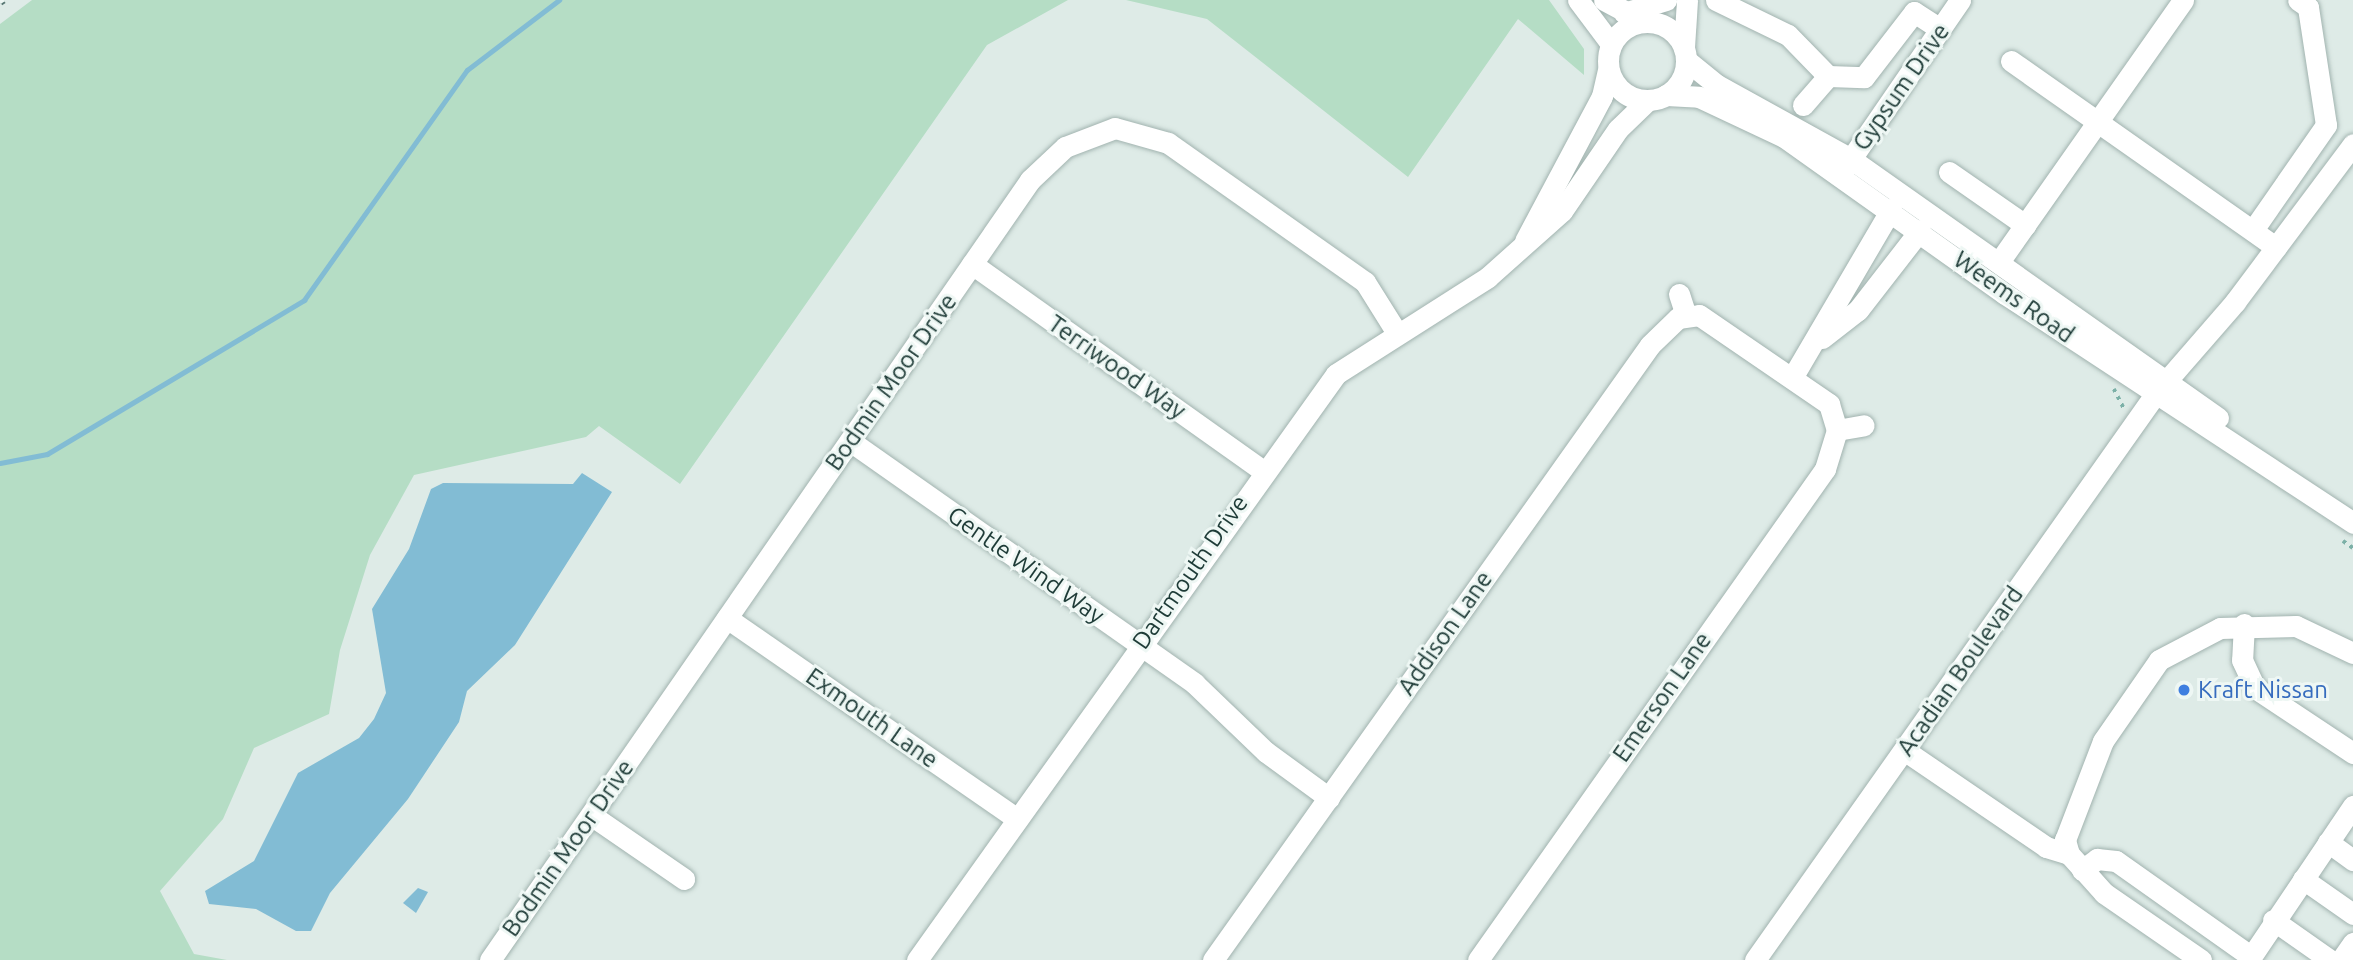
<!DOCTYPE html>
<html>
<head>
<meta charset="utf-8">
<style>
	body { margin:0 }
	#map { position:relative; width:2353px; height:960px; overflow:hidden; background:#deebe7; font-family:Ubuntu,sans-serif }
	div>[style] { position:absolute }
	.green>* { inset:0; background:#b5ddc5 }
	.water>* { inset:0; background:#82bcd4 }
	.stream>* { height:5px; margin:-2.5px; padding:0 2.5px; transform-origin:2.5px; border-radius:2.5px; background:#82bcd4 }
	.path>* { height:3.5px; margin-top:-1.75px; transform-origin:0; background:repeating-linear-gradient(90deg,#7cb0a7 0 3.5px,transparent 0 8.5px) }
	.roads { filter:drop-shadow(0 0 2px #a1b3af) drop-shadow(0 0 2px #a1b3af) }
	.minor>* { height:21px; margin:-10.5px; padding:0 10.5px; transform-origin:10.5px; border-radius:10.5px; background:#fff }
	.minor>.ring { margin:-10.5px; padding:0; box-sizing:content-box; background:none; border:21px solid #fff; border-radius:50% }
	.rail>* { height:8px; margin-top:-4px; transform-origin:0; background:repeating-linear-gradient(90deg,#eef7f4 0 16px,#587773 0 32px); box-sizing:border-box; border-block:2px solid #587773 }
	.dots>* { width:19px; height:19px; translate:-50% -50%; box-sizing:border-box; border:4px solid #eef7f4; border-radius:50% }
	span { translate:-50% -50%; white-space:nowrap; text-align:center; line-height:1.15; -webkit-text-stroke:6px #eef7f4; paint-order:stroke }
	.street-label { font-size:24px; color:#1e3b37 }
	.shop-label { font-size:24px; color:#366cbe }
	.left { translate:0 -50%; text-align:left }
</style>
</head>
<body>
<div id="map">
	<div class="green">
		<div style="clip-path:polygon(32px 0,1068px 0,987px 45px,680px 484px,599px 426px,586px 437px,414px 475px,370px 555px,340px 650px,329px 714px,254px 748px,223px 819px,160px 891px,194px 954px,227px 960px,0 960px,0 24px)"></div>
		<div style="clip-path:polygon(1126px 0,1549px 0,1584px 49px,1584px 75px,1518px 19px,1408px 177px,1207px 19px)"></div>
	</div>
	<div class="water">
		<div style="clip-path:polygon(582px 473px,612px 492px,515px 645px,467px 691px,459px 722px,408px 799px,330px 893px,311px 931px,296px 931px,256px 909px,209px 904px,205px 891px,254px 861px,298px 773px,359px 738px,374px 719px,386px 693px,372px 609px,409px 549px,431px 489px,443px 483px,573px 484px)"></div>
		<div style="clip-path:polygon(418px 888px,428px 892px,416px 913px,403px 903px)"></div>
	</div>
	<div class="stream">
		<div style="left:0;top:463px;width:48px;rotate:-10.8deg"></div>
		<div style="left:47px;top:454px;width:300px;rotate:-30.9deg"></div>
		<div style="left:304px;top:300px;width:282px;rotate:-54.7deg"></div>
		<div style="left:467px;top:70px;width:116px;rotate:-37.3deg"></div>
	</div>
	<div class="path">
		<div style="left:2114px;top:389px;width:22px;rotate:63deg"></div>
		<div style="left:2343px;top:541px;width:12px;rotate:35deg"></div>
	</div>
	<div class="roads">
		<div class="minor">
			<div style="left:1578px;top:0;width:55px;rotate:53.1deg"></div>
			<div style="left:1604px;top:0;width:44px;rotate:28.3deg"></div>
			<div style="left:1716px;top:0;width:80px;rotate:25.9deg"></div>
			<div style="left:1788px;top:35px;width:57px;rotate:45.7deg"></div>
			<div style="left:1828px;top:76px;width:36px;rotate:2deg"></div>
			<div style="left:1864px;top:77px;width:82px;rotate:-52.4deg"></div>
			<div style="left:1914px;top:12px;width:31px;rotate:33deg"></div>
			<div style="left:1624px;top:13px;width:44px;rotate:-17.2deg"></div>
			<div class="ring" style="left:1608px;top:22px;width:57px;height:57px"></div>
			<div style="left:1684px;top:47px;width:47px;rotate:-86.3deg"></div>
			<div style="left:1686px;top:60px;width:40px;rotate:39deg"></div>
			<div style="left:1717px;top:85px;width:153px;rotate:28.9deg"></div>
			<div style="left:1851px;top:159px;width:449px;rotate:35.2deg"></div>
			<div style="left:2011px;top:61px;width:324px;rotate:35.1deg"></div>
			<div style="left:1666px;top:95px;width:33px;rotate:3deg"></div>
			<div style="left:1699px;top:97px;width:94px;rotate:25.2deg"></div>
			<div style="left:1784px;top:137px;width:271px;rotate:35.4deg"></div>
			<div style="left:2005px;top:294px;width:417px;rotate:33.3deg"></div>
			<div style="left:1803px;top:105px;width:38px;rotate:-49deg"></div>
			<div style="left:1844px;top:169px;width:205px;rotate:-55.5deg"></div>
			<div style="left:1949px;top:172px;width:93px;rotate:34.9deg"></div>
			<div style="left:2253px;top:230px;width:128px;rotate:-55.2deg"></div>
			<div style="left:2326px;top:125px;width:119px;rotate:-98.7deg"></div>
			<div style="left:2308px;top:7px;width:12px;rotate:-145deg"></div>
			<div style="left:1525px;top:241px;width:164px;rotate:-62deg"></div>
			<div style="left:1602px;top:96px;width:26px;rotate:-77deg"></div>
			<div style="left:1999px;top:262px;width:320px;rotate:-54.9deg"></div>
			<div style="left:972px;top:264px;width:356px;rotate:35.4deg"></div>
			<div style="left:1679px;top:294px;width:23px;rotate:72deg"></div>
			<div style="left:1822px;top:338px;width:46px;rotate:-37.9deg"></div>
			<div style="left:1858px;top:310px;width:101px;rotate:-52.2deg"></div>
			<div style="left:1792px;top:378px;width:196px;rotate:-59.6deg"></div>
			<div style="left:1837px;top:430px;width:27px;rotate:-10deg"></div>
			<div style="left:850px;top:441px;width:421px;rotate:35.1deg"></div>
			<div style="left:1194px;top:683px;width:100px;rotate:43.8deg"></div>
			<div style="left:1266px;top:752px;width:78px;rotate:36.1deg"></div>
			<div style="left:727px;top:618px;width:353px;rotate:34.7deg"></div>
			<div style="left:2244px;top:624px;width:36px;rotate:93deg"></div>
			<div style="left:2242px;top:660px;width:31px;rotate:65deg"></div>
			<div style="left:2255px;top:688px;width:118px;rotate:33.6deg"></div>
			<div style="left:1904px;top:750px;width:172px;rotate:34.3deg"></div>
			<div style="left:2046px;top:847px;width:24px;rotate:17deg"></div>
			<div style="left:591px;top:815px;width:113px;rotate:34.5deg"></div>
			<div style="left:2328px;top:842px;width:31px;rotate:36deg"></div>
			<div style="left:2082px;top:870px;width:19px;rotate:-36deg"></div>
			<div style="left:2097px;top:859px;width:19px;rotate:6deg"></div>
			<div style="left:2116px;top:861px;width:163px;rotate:35.3deg"></div>
			<div style="left:2303px;top:879px;width:61px;rotate:35deg"></div>
			<div style="left:2273px;top:920px;width:70px;rotate:35.1deg"></div>
			<div style="left:490px;top:960px;width:949px;rotate:-55.3deg"></div>
			<div style="left:1030px;top:180px;width:48px;rotate:-43.3deg"></div>
			<div style="left:1065px;top:147px;width:53px;rotate:-20.8deg"></div>
			<div style="left:1115px;top:128px;width:55px;rotate:15.8deg"></div>
			<div style="left:1168px;top:143px;width:241px;rotate:35.2deg"></div>
			<div style="left:1365px;top:282px;width:60px;rotate:57.9deg"></div>
			<div style="left:917px;top:960px;width:720px;rotate:-54.43deg"></div>
			<div style="left:1336px;top:374px;width:180px;rotate:-32.5deg"></div>
			<div style="left:1488px;top:277px;width:99px;rotate:-41.7deg"></div>
			<div style="left:1562px;top:211px;width:99px;rotate:-55.7deg"></div>
			<div style="left:1618px;top:129px;width:40px;rotate:-44deg"></div>
			<div style="left:1213px;top:960px;width:754px;rotate:-54.6deg"></div>
			<div style="left:1650px;top:345px;width:39px;rotate:-44deg"></div>
			<div style="left:1678px;top:318px;width:21px;rotate:-8deg"></div>
			<div style="left:1699px;top:315px;width:158px;rotate:34.4deg"></div>
			<div style="left:1829px;top:404px;width:27px;rotate:73deg"></div>
			<div style="left:1837px;top:430px;width:41px;rotate:107.1deg"></div>
			<div style="left:1825px;top:469px;width:601px;rotate:125.25deg"></div>
			<div style="left:1755px;top:960px;width:694px;rotate:-54.73deg"></div>
			<div style="left:2156px;top:393px;width:121px;rotate:-49deg"></div>
			<div style="left:2235px;top:302px;width:197px;rotate:-53.2deg"></div>
			<div style="left:2201px;top:960px;width:118px;rotate:-145.4deg"></div>
			<div style="left:2104px;top:893px;width:52px;rotate:-131.9deg"></div>
			<div style="left:2069px;top:854px;width:15px;rotate:-106deg"></div>
			<div style="left:2065px;top:840px;width:106px;rotate:-69deg"></div>
			<div style="left:2103px;top:741px;width:98px;rotate:-55.3deg"></div>
			<div style="left:2159px;top:660px;width:69px;rotate:-27.7deg"></div>
			<div style="left:2220px;top:628px;width:76px;rotate:-1.5deg"></div>
			<div style="left:2296px;top:626px;width:63px;rotate:25.3deg"></div>
			<div style="left:2249px;top:960px;width:186px;rotate:-56deg"></div>
			<div style="left:2341px;top:960px;width:21px;rotate:-55deg"></div>
		</div>
	</div>
	<div class="rail">
		<div style="left:0;top:2px;width:4px;rotate:-34deg"></div>
	</div>
	<div class="dots">
		<div style="left:2184px;top:690px;background:#3f7fe0"></div>
	</div>
	<div class="street-label">
		<span style="left:1901px;top:87px;rotate:-55deg">Gypsum Drive</span>
		<span style="left:2014px;top:297px;rotate:35deg">Weems Road</span>
		<span style="left:1117px;top:367px;rotate:35deg">Terriwood Way</span>
		<span style="left:891px;top:382px;rotate:-55deg">Bodmin Moor Drive</span>
		<span style="left:1026px;top:565px;rotate:35deg">Gentle Wind Way</span>
		<span style="left:1190px;top:572px;rotate:-55deg">Dartmouth Drive</span>
		<span style="left:1445px;top:633px;rotate:-55deg">Addison Lane</span>
		<span style="left:1960px;top:671px;rotate:-55deg">Acadian Boulevard</span>
		<span style="left:1662px;top:697px;rotate:-55deg">Emerson Lane</span>
		<span style="left:872px;top:718px;rotate:35deg">Exmouth Lane</span>
		<span style="left:568px;top:848px;rotate:-55deg">Bodmin Moor Drive</span>
	</div>
	<div class="shop-label">
		<span class="left" style="left:2198px;top:690px">Kraft Nissan</span>
	</div>
</div>
</body>
</html>
